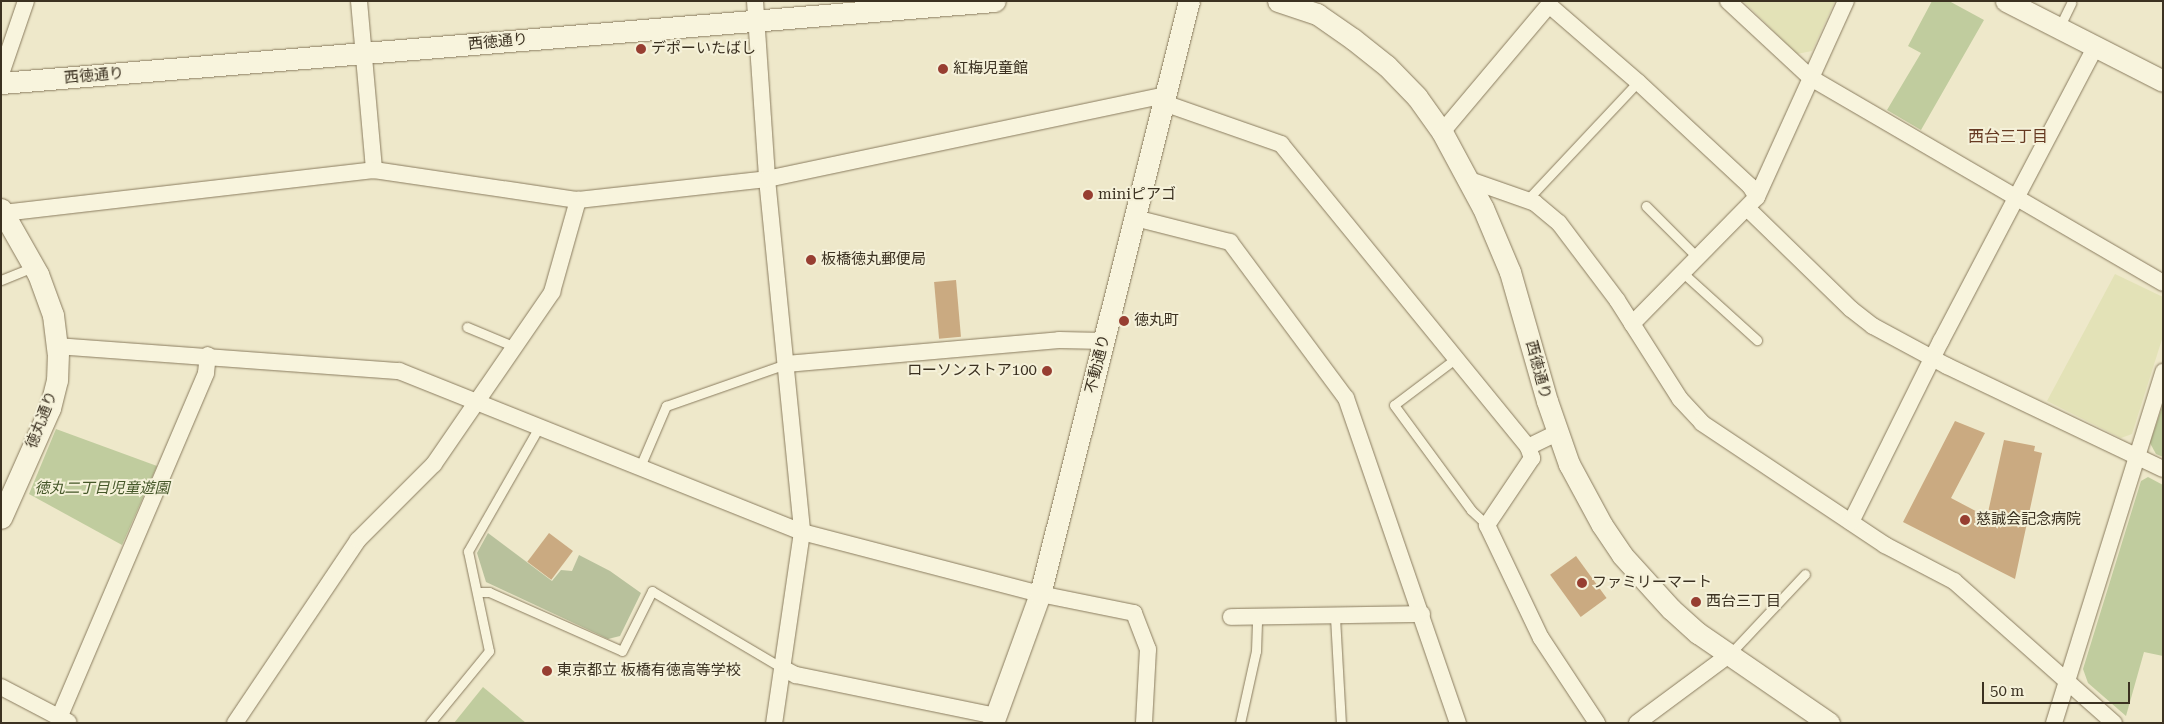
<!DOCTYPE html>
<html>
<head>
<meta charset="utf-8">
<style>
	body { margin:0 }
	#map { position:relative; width:2164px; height:724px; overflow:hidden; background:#eee8ca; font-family:"Roboto Serif","Noto Sans JP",serif }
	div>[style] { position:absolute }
	.farmland>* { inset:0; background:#e3e2b7 }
	.green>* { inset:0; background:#c0cc9e }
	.cemetery>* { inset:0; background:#b8c19c }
	.building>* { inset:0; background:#caaa81; transform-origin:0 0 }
	.roads { filter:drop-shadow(0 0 1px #8a7c5f) drop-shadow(0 0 1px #8a7c5f) }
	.service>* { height:9px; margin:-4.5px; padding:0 4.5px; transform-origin:4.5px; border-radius:4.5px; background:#f8f4dd }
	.minor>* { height:16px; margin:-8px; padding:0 8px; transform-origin:8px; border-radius:8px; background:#f8f4dd }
	.tertiary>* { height:21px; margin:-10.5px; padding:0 10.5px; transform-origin:10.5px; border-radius:10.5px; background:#f8f4dd }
	.dots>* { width:14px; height:14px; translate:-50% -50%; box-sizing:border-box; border:2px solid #f5f1d9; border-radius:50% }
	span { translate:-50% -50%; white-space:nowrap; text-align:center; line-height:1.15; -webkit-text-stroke:4px #f5f1d9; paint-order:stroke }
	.street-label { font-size:15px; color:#3b3121 }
	.poi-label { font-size:15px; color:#3b3121 }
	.left { translate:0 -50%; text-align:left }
	.right { translate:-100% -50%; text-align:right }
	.park-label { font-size:15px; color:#455729; font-style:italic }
	.neighbourhood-label { font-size:16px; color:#663a22 }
	.frame { position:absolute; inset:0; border:2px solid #3b3121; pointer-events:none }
	.scale { position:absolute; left:1982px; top:682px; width:148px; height:22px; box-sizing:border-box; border:2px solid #3b3121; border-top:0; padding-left:6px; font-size:15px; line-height:18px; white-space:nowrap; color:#3b3121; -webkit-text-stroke:4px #f5f1d9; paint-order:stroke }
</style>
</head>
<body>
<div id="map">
	<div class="farmland">
		<div style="clip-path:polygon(1743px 1px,1835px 1px,1812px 51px,1797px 54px)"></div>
		<div style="clip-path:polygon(2115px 274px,2163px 297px,2163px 336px,2132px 434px,2121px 438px,2047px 401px)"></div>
	</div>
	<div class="green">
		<div style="clip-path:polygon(1932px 1px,1949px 1px,1984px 20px,1921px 130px,1887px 110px,1921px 53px,1908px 46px)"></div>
		<div style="clip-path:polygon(2163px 404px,2163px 457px,2156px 454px,2150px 443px)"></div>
		<div style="clip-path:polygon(56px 429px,157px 466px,122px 545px,29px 494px)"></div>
		<div style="clip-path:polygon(2148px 477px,2163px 485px,2163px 656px,2144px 652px,2126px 716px,2088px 683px,2083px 669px,2141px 481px)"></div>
		<div style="clip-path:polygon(483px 687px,526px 723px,454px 723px)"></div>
	</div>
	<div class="cemetery">
		<div style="clip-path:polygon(488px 533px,552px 581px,561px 570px,572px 571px,579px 555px,610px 571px,641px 593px,620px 636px,608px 639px,486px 582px,477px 553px)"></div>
	</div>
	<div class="building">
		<div style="left:956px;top:280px;width:57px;height:22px;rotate:85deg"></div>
		<div style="clip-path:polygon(1955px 421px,1985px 433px,1951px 498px,1987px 517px,2004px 440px,2035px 446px,2034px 451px,2042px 453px,2015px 579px,1903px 522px)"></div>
		<div style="left:549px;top:533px;width:30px;height:36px;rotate:37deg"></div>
		<div style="left:1576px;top:556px;width:52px;height:32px;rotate:54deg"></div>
	</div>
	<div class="roads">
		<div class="service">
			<div style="left:2059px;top:28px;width:28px;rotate:-64deg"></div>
			<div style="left:1527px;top:200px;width:162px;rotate:-46.8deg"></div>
			<div style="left:1646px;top:206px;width:74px;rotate:45deg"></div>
			<div style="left:1683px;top:273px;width:100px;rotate:42.2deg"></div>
			<div style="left:1px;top:280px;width:35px;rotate:-22deg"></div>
			<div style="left:467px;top:327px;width:52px;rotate:22.6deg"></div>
			<div style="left:1455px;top:359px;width:76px;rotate:143deg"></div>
			<div style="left:1394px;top:405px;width:130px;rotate:53.7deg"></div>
			<div style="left:1471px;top:510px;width:22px;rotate:43deg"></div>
			<div style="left:639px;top:469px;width:69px;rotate:-66.8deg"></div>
			<div style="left:666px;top:406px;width:127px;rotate:-19.3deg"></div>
			<div style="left:477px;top:592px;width:12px"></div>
			<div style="left:489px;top:592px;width:145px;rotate:23.9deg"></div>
			<div style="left:622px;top:651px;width:67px;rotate:-63.4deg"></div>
			<div style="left:652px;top:591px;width:151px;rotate:30.6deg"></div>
			<div style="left:1335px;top:617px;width:106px;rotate:86.8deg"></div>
			<div style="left:1729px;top:655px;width:111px;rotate:-46.8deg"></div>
			<div style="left:430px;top:723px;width:93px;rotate:-50.7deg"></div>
			<div style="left:489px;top:651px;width:102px;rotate:-101.9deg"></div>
			<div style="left:468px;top:551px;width:143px;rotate:-60.2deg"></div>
			<div style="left:1240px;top:723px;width:74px;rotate:-77.5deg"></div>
			<div style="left:1256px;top:651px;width:34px;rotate:-88deg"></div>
		</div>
		<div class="minor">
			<div style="left:359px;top:1px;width:170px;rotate:84.9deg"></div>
			<div style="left:755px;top:1px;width:178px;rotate:86.1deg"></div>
			<div style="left:767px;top:179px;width:355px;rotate:84.3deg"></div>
			<div style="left:802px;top:532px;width:193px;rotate:98.3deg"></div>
			<div style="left:1728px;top:1px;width:113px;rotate:42.9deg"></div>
			<div style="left:1811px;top:78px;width:407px;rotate:30.2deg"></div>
			<div style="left:1px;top:74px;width:77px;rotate:-71.1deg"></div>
			<div style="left:1164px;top:103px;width:124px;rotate:19.3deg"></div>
			<div style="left:1281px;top:144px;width:391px;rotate:50.8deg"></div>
			<div style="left:1528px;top:447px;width:32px;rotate:-26deg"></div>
			<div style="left:1442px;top:132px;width:166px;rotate:-49.9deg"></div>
			<div style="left:1549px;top:5px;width:118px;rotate:40.9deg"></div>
			<div style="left:1638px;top:82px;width:153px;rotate:42.9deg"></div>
			<div style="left:1750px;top:186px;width:13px;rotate:58deg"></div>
			<div style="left:1467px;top:179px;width:72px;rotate:19.4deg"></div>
			<div style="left:1535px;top:203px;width:31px;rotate:40deg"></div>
			<div style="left:1559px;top:223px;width:96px;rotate:53deg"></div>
			<div style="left:1617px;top:300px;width:117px;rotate:57.5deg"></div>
			<div style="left:1680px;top:399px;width:33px;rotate:47deg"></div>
			<div style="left:1702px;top:423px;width:220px;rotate:33.7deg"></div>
			<div style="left:1885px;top:545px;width:78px;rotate:27.6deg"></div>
			<div style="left:1954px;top:581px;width:214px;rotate:41.6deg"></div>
			<div style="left:1747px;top:208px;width:145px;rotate:44.2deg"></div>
			<div style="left:1851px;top:309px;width:28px;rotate:38deg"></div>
			<div style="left:1873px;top:326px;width:84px;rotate:28.4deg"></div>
			<div style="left:1947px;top:366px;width:239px;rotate:25.5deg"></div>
			<div style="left:3px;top:213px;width:373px;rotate:-6.6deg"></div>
			<div style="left:374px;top:170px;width:206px;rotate:8.4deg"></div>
			<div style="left:578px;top:200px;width:190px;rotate:-6.3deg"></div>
			<div style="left:767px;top:179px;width:408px;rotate:-11.9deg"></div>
			<div style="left:1135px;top:218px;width:98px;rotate:14.2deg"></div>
			<div style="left:1230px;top:242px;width:194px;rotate:53.4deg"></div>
			<div style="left:1346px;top:398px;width:344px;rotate:71deg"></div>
			<div style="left:1632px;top:324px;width:178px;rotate:-45.5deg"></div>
			<div style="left:1757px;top:197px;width:215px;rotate:-65.6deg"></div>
			<div style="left:57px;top:346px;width:343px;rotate:4.2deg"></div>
			<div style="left:399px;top:371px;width:434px;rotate:21.8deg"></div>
			<div style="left:802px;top:532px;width:246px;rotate:14.6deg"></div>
			<div style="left:1040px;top:594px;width:96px;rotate:11.4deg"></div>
			<div style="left:1134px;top:613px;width:39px;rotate:69deg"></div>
			<div style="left:1148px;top:649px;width:74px;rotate:93.1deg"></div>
			<div style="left:786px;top:364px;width:274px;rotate:-5deg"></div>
			<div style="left:1059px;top:340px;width:45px;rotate:1.3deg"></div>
			<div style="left:1528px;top:447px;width:12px;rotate:70deg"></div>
			<div style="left:1532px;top:458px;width:81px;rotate:123.9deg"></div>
			<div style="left:1487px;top:525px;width:125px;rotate:64.5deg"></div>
			<div style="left:1541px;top:638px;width:102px;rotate:56.6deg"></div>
			<div style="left:1851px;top:522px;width:202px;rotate:-63.6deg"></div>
			<div style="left:1941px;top:341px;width:330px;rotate:-62.3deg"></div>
			<div style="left:1231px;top:617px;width:191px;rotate:-0.9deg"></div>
			<div style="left:782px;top:668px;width:16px;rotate:27deg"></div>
			<div style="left:796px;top:675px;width:204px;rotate:11.6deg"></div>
			<div style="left:1px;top:687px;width:76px;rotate:27.6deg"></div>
			<div style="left:59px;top:718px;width:375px;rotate:-66.9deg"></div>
			<div style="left:206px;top:373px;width:18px;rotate:-84deg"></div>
			<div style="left:235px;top:723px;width:220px;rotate:-56.1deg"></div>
			<div style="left:358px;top:540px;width:107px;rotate:-45deg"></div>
			<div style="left:434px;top:464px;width:209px;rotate:-55.5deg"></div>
			<div style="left:552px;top:292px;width:96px;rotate:-74.2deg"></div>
			<div style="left:1637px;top:723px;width:114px;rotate:-36.5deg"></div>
			<div style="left:2054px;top:723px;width:368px;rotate:-72.7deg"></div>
		</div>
		<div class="tertiary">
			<div style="left:1278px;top:1px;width:41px;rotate:18.4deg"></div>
			<div style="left:1317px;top:14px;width:44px;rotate:34.8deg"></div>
			<div style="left:1353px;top:39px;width:43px;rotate:38.5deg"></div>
			<div style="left:1387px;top:66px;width:43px;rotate:45.9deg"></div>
			<div style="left:1417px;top:97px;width:43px;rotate:54.5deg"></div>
			<div style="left:1442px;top:132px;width:86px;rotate:61.7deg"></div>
			<div style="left:1483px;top:208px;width:69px;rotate:67.1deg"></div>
			<div style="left:1510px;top:272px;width:134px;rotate:74deg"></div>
			<div style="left:1547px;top:401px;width:67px;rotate:70.8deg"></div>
			<div style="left:1569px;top:464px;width:69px;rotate:61.6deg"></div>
			<div style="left:1602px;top:525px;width:36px;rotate:56deg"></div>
			<div style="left:1622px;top:555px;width:73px;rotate:47.8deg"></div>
			<div style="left:1671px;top:609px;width:36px;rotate:42deg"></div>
			<div style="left:1698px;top:633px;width:159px;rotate:34.5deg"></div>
			<div style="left:2006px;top:1px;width:176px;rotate:27deg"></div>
			<div style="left:1px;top:83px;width:997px;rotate:-4.72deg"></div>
			<div style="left:1px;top:209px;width:75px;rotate:60.4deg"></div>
			<div style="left:38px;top:274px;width:44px;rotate:69.9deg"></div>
			<div style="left:53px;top:315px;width:38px;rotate:83deg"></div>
			<div style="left:58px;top:353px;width:27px;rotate:92deg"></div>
			<div style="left:57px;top:380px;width:29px;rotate:104deg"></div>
			<div style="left:50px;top:408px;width:120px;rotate:114deg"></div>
			<div style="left:993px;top:723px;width:137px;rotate:-70deg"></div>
			<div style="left:1040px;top:594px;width:611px;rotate:-75.9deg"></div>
		</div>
	</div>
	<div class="dots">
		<div style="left:641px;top:49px;background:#973e31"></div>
		<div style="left:943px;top:69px;background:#973e31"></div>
		<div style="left:1088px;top:195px;background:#973e31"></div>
		<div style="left:811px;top:260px;background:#973e31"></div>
		<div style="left:1124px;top:321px;background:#973e31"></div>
		<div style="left:1047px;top:371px;background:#973e31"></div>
		<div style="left:1965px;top:520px;background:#973e31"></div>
		<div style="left:1582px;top:583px;background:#973e31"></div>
		<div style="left:1696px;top:602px;background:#973e31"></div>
		<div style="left:547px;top:671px;background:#973e31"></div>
	</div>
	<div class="street-label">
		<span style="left:498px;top:42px;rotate:-5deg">西徳通り</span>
		<span style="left:94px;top:76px;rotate:-5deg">西徳通り</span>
		<span style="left:1098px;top:364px;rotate:-76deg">不動通り</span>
		<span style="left:1538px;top:370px;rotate:75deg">西徳通り</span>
		<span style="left:42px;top:420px;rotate:-69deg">徳丸通り</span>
	</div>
	<div class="poi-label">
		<span class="left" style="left:651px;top:49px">デポーいたばし</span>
		<span class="left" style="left:953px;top:69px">紅梅児童館</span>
		<span class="left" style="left:1098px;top:195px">miniピアゴ</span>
		<span class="left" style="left:821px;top:260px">板橋徳丸郵便局</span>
		<span class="left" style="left:1134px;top:321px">徳丸町</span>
		<span class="right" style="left:1037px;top:371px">ローソンストア100</span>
		<span class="left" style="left:1976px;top:520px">慈誠会記念病院</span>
		<span class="left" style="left:1592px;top:583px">ファミリーマート</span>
		<span class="left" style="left:1706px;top:602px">西台三丁目</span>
		<span class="left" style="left:557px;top:671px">東京都立 板橋有徳高等学校</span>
	</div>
	<div class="park-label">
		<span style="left:102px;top:489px">徳丸二丁目児童遊園</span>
	</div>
	<div class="neighbourhood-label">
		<span style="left:2008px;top:137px">西台三丁目</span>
	</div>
	<div class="frame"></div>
	<div class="scale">50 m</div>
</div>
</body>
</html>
